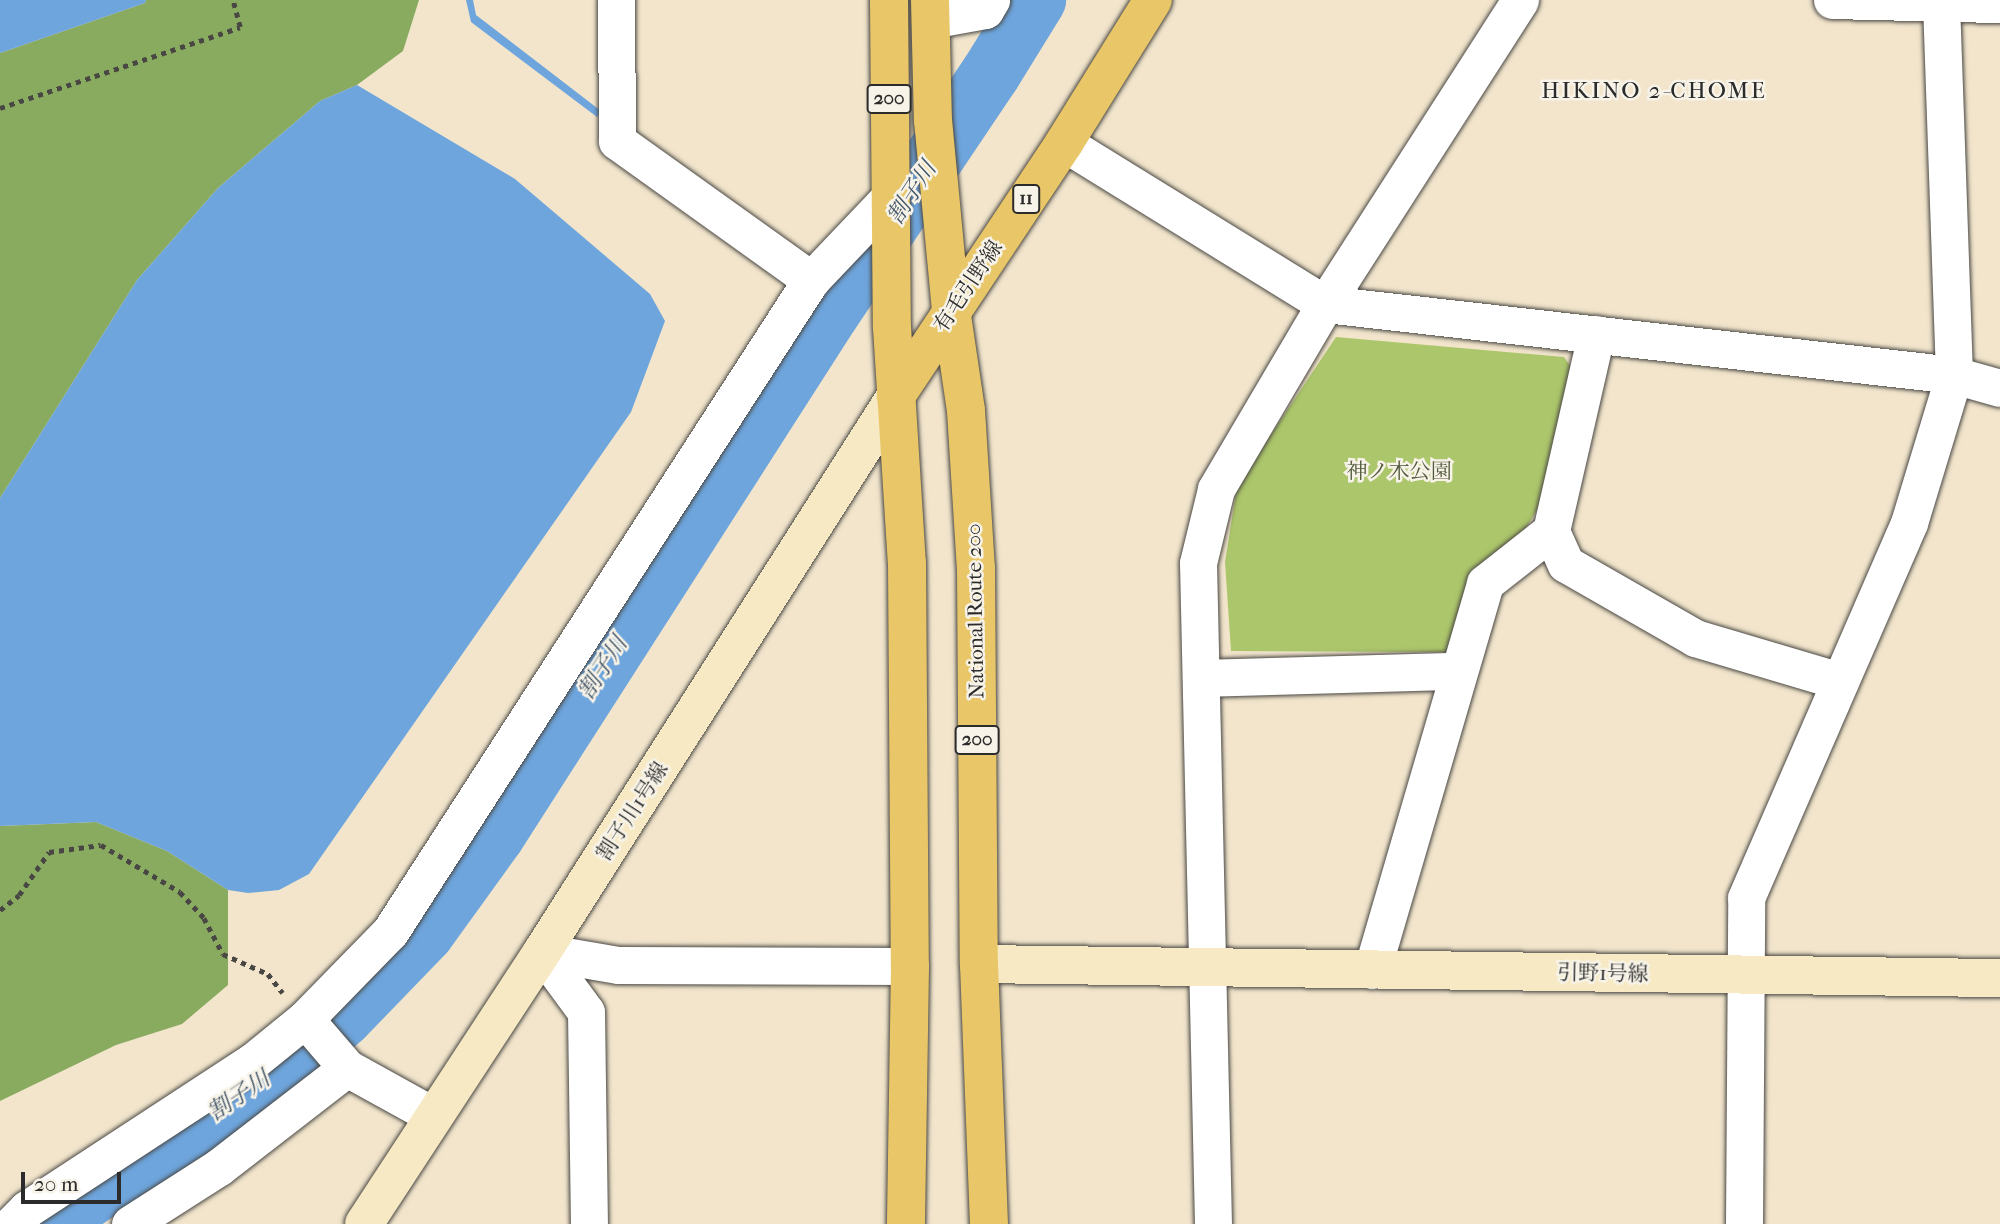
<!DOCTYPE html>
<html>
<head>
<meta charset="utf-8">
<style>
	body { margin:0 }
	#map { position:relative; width:2000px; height:1224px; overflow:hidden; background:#f2e5cc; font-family:"IM FELL French Canon","Noto Serif JP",serif }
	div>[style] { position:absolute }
	.green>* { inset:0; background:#acc66b }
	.forest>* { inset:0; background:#89ab5f }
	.water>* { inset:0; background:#6ea5dc }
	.river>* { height:60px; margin:-30px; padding:0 30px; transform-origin:30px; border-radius:30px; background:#6ea5dc }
	.path>* { height:4.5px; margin-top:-2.25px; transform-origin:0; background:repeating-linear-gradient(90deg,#494743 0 5px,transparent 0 10px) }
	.roads { filter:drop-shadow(0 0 2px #494743) drop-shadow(0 0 2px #494743) }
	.street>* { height:37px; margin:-18.5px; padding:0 18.5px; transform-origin:18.5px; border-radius:18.5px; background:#fff }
	.secondary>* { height:38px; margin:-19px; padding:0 19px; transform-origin:19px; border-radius:19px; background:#f6e9c3 }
	.primary>* { height:38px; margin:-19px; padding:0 19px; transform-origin:19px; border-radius:19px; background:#e9c769 }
	.highway>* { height:38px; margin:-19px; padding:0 19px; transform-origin:19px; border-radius:19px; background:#e9c769 }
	span { translate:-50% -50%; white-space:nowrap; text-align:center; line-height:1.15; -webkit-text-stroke:5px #f7f3e8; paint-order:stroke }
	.shield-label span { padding:2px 5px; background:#f7f3e8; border:2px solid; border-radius:5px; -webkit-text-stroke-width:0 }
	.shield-label { font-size:19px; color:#2b2b2b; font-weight:700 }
	.street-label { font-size:21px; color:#2b2b2b }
	.park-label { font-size:21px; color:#525a3e }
	.neighbourhood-label { font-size:23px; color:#2b2b2b; letter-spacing:2px }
	.water-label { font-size:23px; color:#425669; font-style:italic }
	.scale { position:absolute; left:21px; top:1172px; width:100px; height:32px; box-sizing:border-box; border:4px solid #2b2b2b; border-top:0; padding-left:9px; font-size:21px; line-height:24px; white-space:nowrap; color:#2b2b2b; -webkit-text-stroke:5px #f7f3e8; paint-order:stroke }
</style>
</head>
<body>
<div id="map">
	<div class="green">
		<div style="clip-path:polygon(1336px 337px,1564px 357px,1574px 371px,1539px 507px,1448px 652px,1231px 651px,1225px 562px,1236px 493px,1254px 460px)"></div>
	</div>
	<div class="forest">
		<div style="clip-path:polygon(146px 0,419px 0,403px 51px,357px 85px,320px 101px,218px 188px,137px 280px,0 498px,0 53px,145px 3px)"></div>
		<div style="clip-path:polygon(96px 822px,167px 851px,228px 890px,228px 985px,182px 1024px,116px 1045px,0 1101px,0 826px)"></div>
	</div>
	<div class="water">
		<div style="clip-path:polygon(0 0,146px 0,145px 3px,0 53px)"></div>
		<div style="clip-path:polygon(466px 0,473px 0,476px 15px,601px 111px,597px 117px,471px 22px)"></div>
		<div style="clip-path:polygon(357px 85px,515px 179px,650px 294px,665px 321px,631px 412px,309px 874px,279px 890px,248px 893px,228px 890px,167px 851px,96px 822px,0 826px,0 498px,137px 280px,218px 188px,320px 101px)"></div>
	</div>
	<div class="river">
		<div style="left:49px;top:1224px;width:299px;rotate:-34deg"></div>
		<div style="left:297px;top:1057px;width:61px;rotate:-41deg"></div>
		<div style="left:343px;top:1017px;width:118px;rotate:-46deg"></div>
		<div style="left:425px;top:932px;width:120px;rotate:-54.2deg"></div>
		<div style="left:495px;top:835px;width:619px;rotate:-57.34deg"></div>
		<div style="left:829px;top:314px;width:290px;rotate:-56.1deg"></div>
		<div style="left:991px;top:73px;width:86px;rotate:-58.3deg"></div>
	</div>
	<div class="path">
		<div style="left:0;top:108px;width:253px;rotate:-18.6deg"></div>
		<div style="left:240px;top:27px;width:28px;rotate:-105deg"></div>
		<div style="left:0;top:910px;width:24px;rotate:-38deg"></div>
		<div style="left:19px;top:895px;width:52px;rotate:-55.1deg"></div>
		<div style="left:49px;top:852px;width:52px;rotate:-7.7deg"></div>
		<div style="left:101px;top:845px;width:92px;rotate:30.7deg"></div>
		<div style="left:180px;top:892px;width:35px;rotate:47deg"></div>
		<div style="left:204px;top:918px;width:41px;rotate:62.2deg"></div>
		<div style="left:223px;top:954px;width:49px;rotate:24deg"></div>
		<div style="left:268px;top:974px;width:24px;rotate:52deg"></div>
	</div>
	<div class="roads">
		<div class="street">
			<div style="left:616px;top:0;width:141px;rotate:89.6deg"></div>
			<div style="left:617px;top:141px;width:239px;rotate:35.6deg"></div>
			<div style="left:1832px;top:0;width:168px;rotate:1.4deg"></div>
			<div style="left:930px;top:20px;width:56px;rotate:-10.3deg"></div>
			<div style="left:985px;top:10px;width:12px;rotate:-59deg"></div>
			<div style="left:1064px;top:143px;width:307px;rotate:31.7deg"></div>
			<div style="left:1325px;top:304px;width:633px;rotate:6.44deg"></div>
			<div style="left:1954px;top:375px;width:48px;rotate:15.8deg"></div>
			<div style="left:1551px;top:531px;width:36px;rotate:66deg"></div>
			<div style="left:1566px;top:564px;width:149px;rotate:29.8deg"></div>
			<div style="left:1695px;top:638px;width:151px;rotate:16.5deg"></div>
			<div style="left:1201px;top:678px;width:256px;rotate:-1.6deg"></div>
			<div style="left:542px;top:952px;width:77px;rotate:9.7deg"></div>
			<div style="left:618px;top:965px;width:292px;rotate:0.2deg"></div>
			<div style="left:542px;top:952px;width:74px;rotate:53.7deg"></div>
			<div style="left:586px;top:1012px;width:212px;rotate:89.2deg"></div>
			<div style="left:1372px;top:970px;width:403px;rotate:-73.7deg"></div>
			<div style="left:1485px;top:583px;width:84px;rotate:-38.2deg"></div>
			<div style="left:1551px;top:531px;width:202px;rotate:-77.1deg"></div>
			<div style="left:305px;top:1019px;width:65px;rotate:49.4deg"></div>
			<div style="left:12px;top:1224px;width:21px;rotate:-45deg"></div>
			<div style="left:27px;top:1209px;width:269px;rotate:-33.2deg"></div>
			<div style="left:252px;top:1062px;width:68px;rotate:-39.1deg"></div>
			<div style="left:305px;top:1019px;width:122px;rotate:-45.7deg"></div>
			<div style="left:390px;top:932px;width:776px;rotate:-57.15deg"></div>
			<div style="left:811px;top:280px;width:113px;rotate:-46.4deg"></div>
			<div style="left:130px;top:1224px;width:106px;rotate:-32.6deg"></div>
			<div style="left:219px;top:1167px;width:162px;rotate:-37.7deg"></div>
			<div style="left:347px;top:1068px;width:99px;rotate:28.9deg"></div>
			<div style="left:1213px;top:1224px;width:661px;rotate:-91.3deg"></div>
			<div style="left:1198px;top:563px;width:76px;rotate:-76.3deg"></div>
			<div style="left:1216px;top:489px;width:215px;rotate:-59.5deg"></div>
			<div style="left:1325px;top:304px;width:361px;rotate:-57.3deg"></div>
			<div style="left:1744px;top:1224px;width:326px;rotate:-89.6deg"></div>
			<div style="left:1746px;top:898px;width:409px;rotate:-66.5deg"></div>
			<div style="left:1909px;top:523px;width:155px;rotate:-73.1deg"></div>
			<div style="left:1954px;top:375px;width:375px;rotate:-92deg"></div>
		</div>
		<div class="secondary">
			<div style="left:979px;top:964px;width:1021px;rotate:0.79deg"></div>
			<div style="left:364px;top:1224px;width:325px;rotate:-56.8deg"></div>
			<div style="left:542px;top:952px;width:659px;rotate:-57.52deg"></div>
		</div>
		<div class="primary">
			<div style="left:896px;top:396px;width:304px;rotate:-56.4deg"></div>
			<div style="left:1064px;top:143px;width:168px;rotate:-58.1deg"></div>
		</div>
		<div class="highway">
			<div style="left:889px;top:0;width:327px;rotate:89.5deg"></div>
			<div style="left:892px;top:327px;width:236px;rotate:86.4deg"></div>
			<div style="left:907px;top:563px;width:403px;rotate:89.6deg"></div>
			<div style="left:910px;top:966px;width:258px;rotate:90.9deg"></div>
			<div style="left:930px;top:0;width:120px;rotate:88.6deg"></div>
			<div style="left:933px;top:120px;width:190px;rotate:84.6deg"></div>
			<div style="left:951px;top:309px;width:103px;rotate:81.6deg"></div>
			<div style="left:966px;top:411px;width:157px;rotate:86.4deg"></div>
			<div style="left:976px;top:568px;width:396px;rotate:89.6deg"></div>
			<div style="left:979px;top:964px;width:260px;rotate:87.8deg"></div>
		</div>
	</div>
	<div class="shield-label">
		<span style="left:889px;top:99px">200</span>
		<span style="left:1026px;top:199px">11</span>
		<span style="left:977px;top:740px">200</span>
	</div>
	<div class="street-label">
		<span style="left:968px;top:286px;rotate:-56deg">有毛引野線</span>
		<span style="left:975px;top:611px;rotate:-91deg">National Route 200</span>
		<span style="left:632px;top:811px;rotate:-57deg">割子川1号線</span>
		<span style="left:1603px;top:973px;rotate:1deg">引野1号線</span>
	</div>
	<div class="park-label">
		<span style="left:1399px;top:471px">神ノ木公園</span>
	</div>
	<div class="neighbourhood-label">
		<span style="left:1654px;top:91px">HIKINO 2-CHOME</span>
	</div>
	<div class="water-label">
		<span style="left:912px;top:193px;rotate:-57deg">割子川</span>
		<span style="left:603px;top:668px;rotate:-57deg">割子川</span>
		<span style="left:239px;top:1096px;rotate:-34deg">割子川</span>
	</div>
	<div class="scale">20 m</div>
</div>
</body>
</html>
